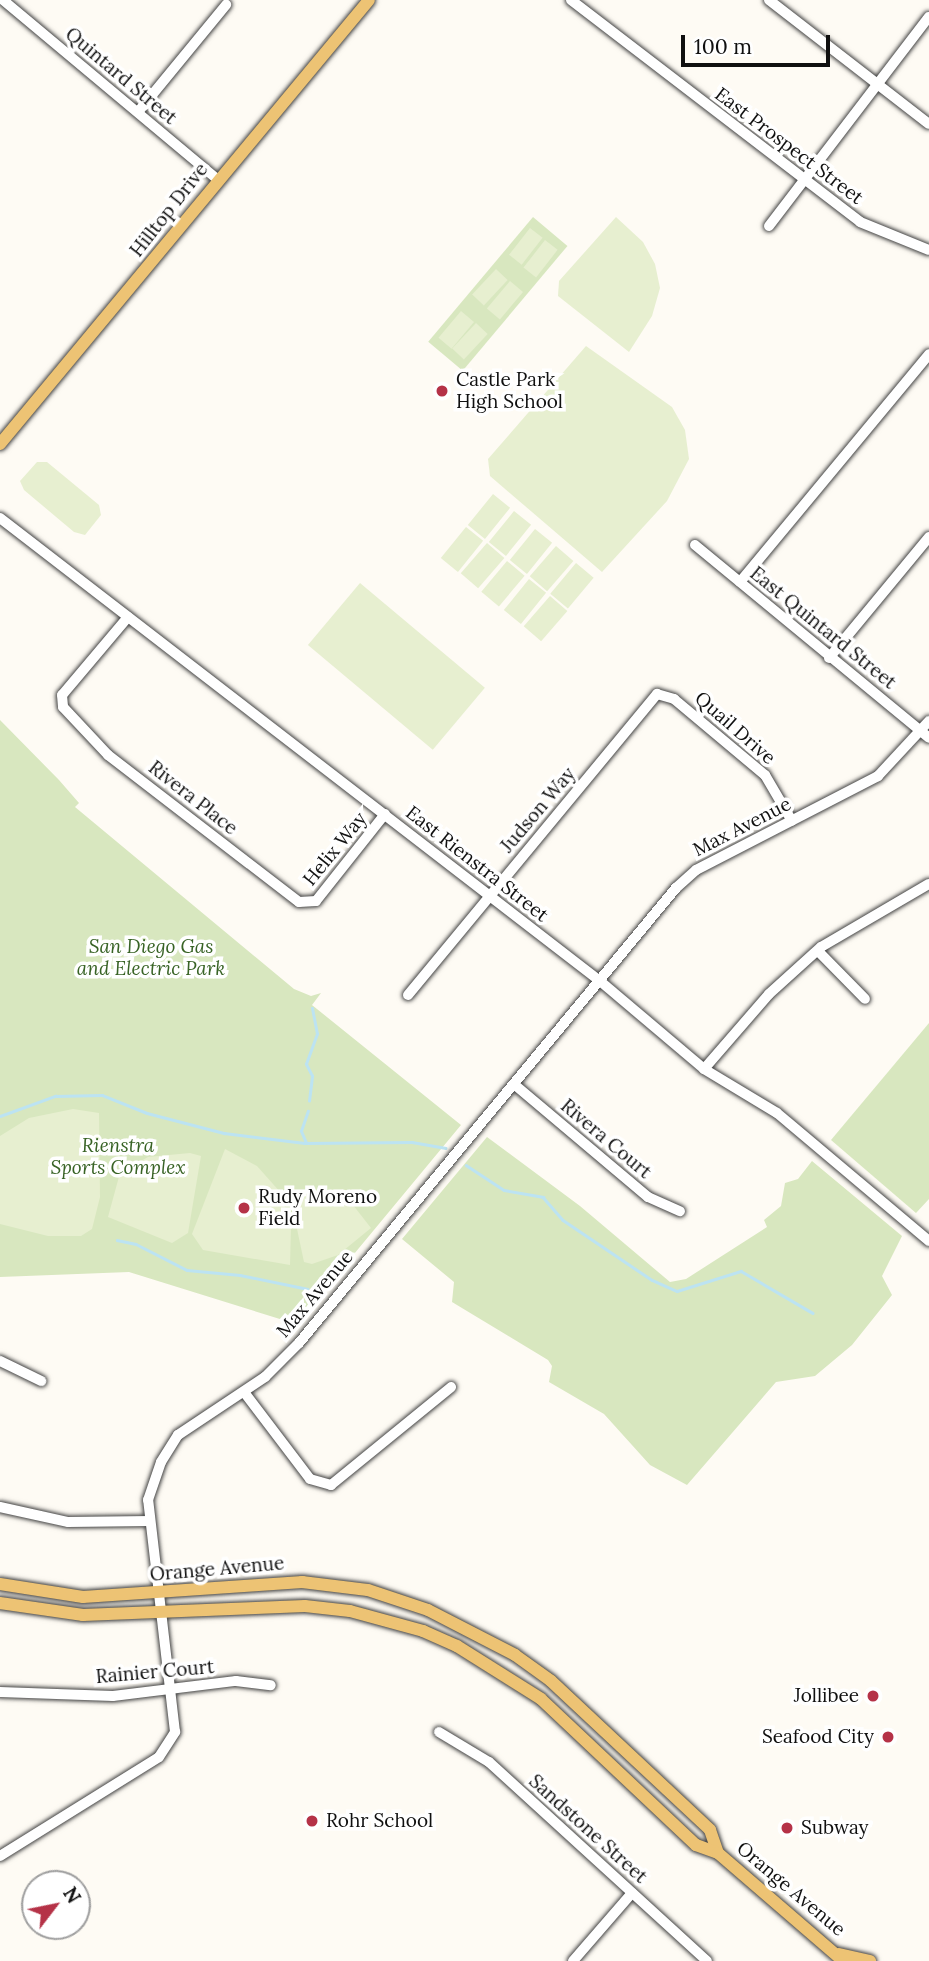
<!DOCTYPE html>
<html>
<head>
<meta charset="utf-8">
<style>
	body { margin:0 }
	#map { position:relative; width:929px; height:1961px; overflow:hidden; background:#fefbf4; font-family:Lora,serif }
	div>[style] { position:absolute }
	.green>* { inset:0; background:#d8e7bf; transform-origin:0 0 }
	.pitch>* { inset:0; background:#e7efd0; transform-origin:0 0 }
	.stream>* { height:2.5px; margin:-1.25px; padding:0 1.25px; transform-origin:1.25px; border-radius:1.25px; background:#bce3f2 }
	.roads { filter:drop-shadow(0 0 2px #434343) drop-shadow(0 0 2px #434343) }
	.minor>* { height:10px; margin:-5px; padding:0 5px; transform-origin:5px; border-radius:5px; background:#fff }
	.major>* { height:12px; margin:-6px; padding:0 6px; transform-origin:6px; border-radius:6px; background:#edc374 }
	.dots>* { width:19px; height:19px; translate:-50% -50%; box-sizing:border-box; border:4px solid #fff; border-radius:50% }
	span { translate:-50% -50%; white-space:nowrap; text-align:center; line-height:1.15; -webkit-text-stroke:7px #fff; paint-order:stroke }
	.street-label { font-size:19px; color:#101010 }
	.poi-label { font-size:19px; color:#101010 }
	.left { translate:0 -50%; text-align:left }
	.right { translate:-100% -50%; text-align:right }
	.park-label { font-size:19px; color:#386325; font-style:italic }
	.north { position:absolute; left:21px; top:1870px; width:70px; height:70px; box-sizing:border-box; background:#fff; border:2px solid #9f9f9f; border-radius:50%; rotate:58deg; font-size:19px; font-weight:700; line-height:28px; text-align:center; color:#101010 }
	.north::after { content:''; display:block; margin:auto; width:24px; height:32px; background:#b53247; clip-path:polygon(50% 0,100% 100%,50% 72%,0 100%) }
	.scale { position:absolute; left:681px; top:35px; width:149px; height:32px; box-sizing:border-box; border:4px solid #101010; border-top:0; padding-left:9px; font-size:21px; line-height:24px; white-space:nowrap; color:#101010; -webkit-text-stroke:5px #fff; paint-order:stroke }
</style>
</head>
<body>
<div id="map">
	<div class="green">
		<div style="left:533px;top:217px;width:45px;height:163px;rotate:40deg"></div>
		<div style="clip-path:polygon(0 720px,59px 780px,79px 803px,75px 807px,294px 989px,311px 996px,321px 993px,312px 1005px,461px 1125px,296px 1324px,129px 1272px,0 1277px)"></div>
		<div style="clip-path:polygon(929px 1023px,929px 1199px,916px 1213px,831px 1140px)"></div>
		<div style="clip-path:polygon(487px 1137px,580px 1206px,670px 1282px,686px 1279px,767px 1227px,764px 1220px,781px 1206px,785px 1183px,798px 1179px,812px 1161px,902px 1236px,882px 1276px,892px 1295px,852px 1345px,815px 1376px,776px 1382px,687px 1485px,650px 1465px,604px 1414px,549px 1382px,552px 1366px,548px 1360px,452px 1302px,454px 1282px,402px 1239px)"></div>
	</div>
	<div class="pitch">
		<div style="clip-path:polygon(616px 217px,643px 242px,655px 264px,660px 288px,652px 316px,629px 352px,558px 296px,559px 281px)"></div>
		<div style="left:530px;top:228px;width:16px;height:34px;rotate:38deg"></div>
		<div style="left:545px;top:240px;width:16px;height:35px;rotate:38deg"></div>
		<div style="left:496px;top:269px;width:16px;height:35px;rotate:43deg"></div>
		<div style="left:510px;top:281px;width:17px;height:36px;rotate:40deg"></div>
		<div style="left:461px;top:311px;width:17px;height:35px;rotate:40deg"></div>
		<div style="left:476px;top:323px;width:16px;height:35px;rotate:43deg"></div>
		<div style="clip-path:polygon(586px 346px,672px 407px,685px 430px,689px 459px,667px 501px,602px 572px,490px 476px,488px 459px)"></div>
		<div style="clip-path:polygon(37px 462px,47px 462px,99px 505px,101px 515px,85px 535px,74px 532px,24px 490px,20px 481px)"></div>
		<div style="left:493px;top:494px;width:22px;height:40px;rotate:39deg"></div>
		<div style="left:514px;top:511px;width:22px;height:40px;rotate:39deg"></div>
		<div style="left:466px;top:527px;width:22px;height:40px;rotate:39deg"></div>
		<div style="left:535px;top:529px;width:22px;height:40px;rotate:39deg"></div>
		<div style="left:487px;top:543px;width:23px;height:40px;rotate:41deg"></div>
		<div style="left:556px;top:546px;width:23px;height:40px;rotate:41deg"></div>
		<div style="left:507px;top:561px;width:23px;height:40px;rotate:40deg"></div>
		<div style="left:576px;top:563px;width:23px;height:40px;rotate:40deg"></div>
		<div style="left:529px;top:579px;width:22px;height:40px;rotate:39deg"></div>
		<div style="left:360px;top:583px;width:163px;height:81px;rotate:40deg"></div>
		<div style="left:550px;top:596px;width:23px;height:40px;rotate:41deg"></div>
		<div style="clip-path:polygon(73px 1109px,99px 1113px,100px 1197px,92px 1229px,81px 1236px,48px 1236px,0 1224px,0 1136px,29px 1118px)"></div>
		<div style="clip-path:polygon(225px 1149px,257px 1166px,281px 1193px,291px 1226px,290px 1265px,203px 1250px,192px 1234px)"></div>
		<div style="clip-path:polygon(190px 1153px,201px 1156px,188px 1233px,172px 1243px,108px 1217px,120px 1173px,148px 1157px)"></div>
		<div style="clip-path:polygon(289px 1191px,318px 1191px,340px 1197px,353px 1205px,371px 1228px,338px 1255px,312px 1264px,304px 1262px)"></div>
	</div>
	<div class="stream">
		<div style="left:309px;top:1101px;width:25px;rotate:-83deg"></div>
		<div style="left:312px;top:1076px;width:13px;rotate:-117deg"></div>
		<div style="left:306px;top:1064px;width:32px;rotate:-70deg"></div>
		<div style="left:317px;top:1034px;width:26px;rotate:-101deg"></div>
		<div style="left:0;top:1116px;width:59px;rotate:-20deg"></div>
		<div style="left:55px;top:1096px;width:47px;rotate:-1.2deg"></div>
		<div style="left:102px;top:1095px;width:48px;rotate:21.8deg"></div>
		<div style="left:147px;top:1113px;width:80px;rotate:14.6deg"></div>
		<div style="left:224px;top:1133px;width:81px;rotate:7.1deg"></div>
		<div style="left:304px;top:1143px;width:108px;rotate:-0.5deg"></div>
		<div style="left:412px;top:1142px;width:34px;rotate:10deg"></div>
		<div style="left:306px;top:1143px;width:13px;rotate:-113deg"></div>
		<div style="left:301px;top:1131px;width:21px;rotate:-71deg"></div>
		<div style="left:466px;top:1165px;width:45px;rotate:33.3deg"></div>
		<div style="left:504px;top:1190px;width:40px;rotate:10deg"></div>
		<div style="left:543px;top:1197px;width:30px;rotate:49deg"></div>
		<div style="left:563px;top:1220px;width:107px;rotate:34deg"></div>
		<div style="left:652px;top:1280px;width:27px;rotate:24deg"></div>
		<div style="left:677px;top:1291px;width:67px;rotate:-17.4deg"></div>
		<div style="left:741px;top:1271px;width:83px;rotate:30.3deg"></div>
		<div style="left:117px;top:1240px;width:19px;rotate:12deg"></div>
		<div style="left:136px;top:1244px;width:57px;rotate:27deg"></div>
		<div style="left:187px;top:1270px;width:53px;rotate:5.4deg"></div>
		<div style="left:240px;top:1275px;width:69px;rotate:11.6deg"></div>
	</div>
	<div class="roads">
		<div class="minor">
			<div style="left:3px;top:0;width:279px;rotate:39.9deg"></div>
			<div style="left:571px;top:0;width:364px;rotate:37.5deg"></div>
			<div style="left:860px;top:222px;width:74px;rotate:22.1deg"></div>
			<div style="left:769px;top:0;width:202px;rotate:37.8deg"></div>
			<div style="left:138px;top:112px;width:139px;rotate:-50.6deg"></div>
			<div style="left:769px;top:226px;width:263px;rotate:-52.6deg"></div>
			<div style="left:0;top:518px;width:758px;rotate:37.66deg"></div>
			<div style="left:600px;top:981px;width:136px;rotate:40.2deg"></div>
			<div style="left:704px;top:1069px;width:85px;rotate:31.1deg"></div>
			<div style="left:777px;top:1113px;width:199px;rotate:40.1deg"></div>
			<div style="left:695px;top:545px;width:303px;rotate:39.5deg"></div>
			<div style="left:740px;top:582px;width:296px;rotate:-50.3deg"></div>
			<div style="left:128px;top:617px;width:102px;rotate:130.2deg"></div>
			<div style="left:62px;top:695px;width:12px;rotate:85deg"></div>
			<div style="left:63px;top:707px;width:66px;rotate:46.8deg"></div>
			<div style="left:108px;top:755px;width:241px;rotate:37.6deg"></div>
			<div style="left:299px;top:902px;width:17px;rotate:-3deg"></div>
			<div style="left:316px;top:901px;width:111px;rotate:-51.6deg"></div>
			<div style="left:829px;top:658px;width:157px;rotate:-50.4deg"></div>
			<div style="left:818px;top:951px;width:67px;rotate:45.6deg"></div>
			<div style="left:408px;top:995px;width:391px;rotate:-50.4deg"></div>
			<div style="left:657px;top:694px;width:18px;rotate:16deg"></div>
			<div style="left:674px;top:699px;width:119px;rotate:39.9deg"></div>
			<div style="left:765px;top:775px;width:53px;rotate:59.6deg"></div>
			<div style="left:704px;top:1069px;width:99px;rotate:-49.1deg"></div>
			<div style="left:769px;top:994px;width:70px;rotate:-42.1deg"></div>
			<div style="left:821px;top:947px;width:125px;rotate:-30.3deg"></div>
			<div style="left:515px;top:1085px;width:174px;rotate:40.1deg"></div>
			<div style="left:648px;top:1197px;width:35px;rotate:24deg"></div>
			<div style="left:0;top:1361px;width:46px;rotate:26deg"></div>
			<div style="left:244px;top:1392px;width:109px;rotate:52.8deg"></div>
			<div style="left:310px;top:1479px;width:22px;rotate:16deg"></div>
			<div style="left:331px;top:1485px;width:155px;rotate:-39.2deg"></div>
			<div style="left:0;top:1507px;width:70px;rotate:12.4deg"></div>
			<div style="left:68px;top:1522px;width:82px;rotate:-0.7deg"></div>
			<div style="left:0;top:1692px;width:113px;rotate:2deg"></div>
			<div style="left:113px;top:1696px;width:124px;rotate:-7deg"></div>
			<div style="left:236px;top:1681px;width:35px;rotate:7deg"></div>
			<div style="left:439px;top:1732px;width:58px;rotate:31deg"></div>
			<div style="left:489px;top:1762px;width:295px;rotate:42.4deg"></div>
			<div style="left:0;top:1856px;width:187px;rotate:-31.9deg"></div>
			<div style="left:159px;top:1757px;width:30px;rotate:-57deg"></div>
			<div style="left:175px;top:1732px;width:234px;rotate:-96.6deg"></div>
			<div style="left:148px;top:1500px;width:40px;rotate:-71.1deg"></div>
			<div style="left:161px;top:1462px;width:32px;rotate:-58deg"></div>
			<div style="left:178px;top:1435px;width:105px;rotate:-33.7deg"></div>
			<div style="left:265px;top:1377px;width:48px;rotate:-45deg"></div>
			<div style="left:299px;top:1343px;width:591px;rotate:-50.36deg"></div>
			<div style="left:676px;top:888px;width:27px;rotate:-42deg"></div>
			<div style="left:696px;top:870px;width:205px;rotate:-27.3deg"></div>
			<div style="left:878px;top:776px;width:75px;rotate:-47.2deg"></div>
			<div style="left:573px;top:1961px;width:90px;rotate:-49.1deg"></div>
		</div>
		<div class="major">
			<div style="left:0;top:444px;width:577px;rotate:-50.27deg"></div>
			<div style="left:0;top:1584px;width:84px;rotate:8.9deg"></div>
			<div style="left:83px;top:1597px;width:220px;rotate:-3.9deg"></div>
			<div style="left:302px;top:1582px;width:66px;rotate:6.9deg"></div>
			<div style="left:368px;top:1590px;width:63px;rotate:18.4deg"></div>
			<div style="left:428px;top:1610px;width:98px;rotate:27.3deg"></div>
			<div style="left:515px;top:1655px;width:44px;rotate:35.8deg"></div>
			<div style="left:551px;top:1681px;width:218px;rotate:43.1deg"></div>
			<div style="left:710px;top:1830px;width:24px;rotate:71deg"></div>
			<div style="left:0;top:1603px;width:84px;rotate:8.2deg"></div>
			<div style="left:83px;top:1615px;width:222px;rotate:-2.3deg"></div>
			<div style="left:305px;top:1606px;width:45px;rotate:6.3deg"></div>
			<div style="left:350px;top:1611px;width:76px;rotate:15.3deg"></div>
			<div style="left:423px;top:1631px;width:37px;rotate:24deg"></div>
			<div style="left:457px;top:1646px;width:99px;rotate:32.2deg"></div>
			<div style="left:541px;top:1699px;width:213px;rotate:43.3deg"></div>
			<div style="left:696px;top:1845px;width:23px;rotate:20deg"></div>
			<div style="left:718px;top:1853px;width:165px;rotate:40.8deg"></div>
			<div style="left:839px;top:1954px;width:32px;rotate:13deg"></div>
		</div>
	</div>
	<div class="dots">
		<div style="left:442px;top:391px;background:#b53247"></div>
		<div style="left:244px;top:1208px;background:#b53247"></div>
		<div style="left:873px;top:1696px;background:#b53247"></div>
		<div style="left:888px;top:1737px;background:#b53247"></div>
		<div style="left:312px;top:1821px;background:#b53247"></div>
		<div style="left:787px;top:1828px;background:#b53247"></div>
	</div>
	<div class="street-label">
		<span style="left:121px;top:76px;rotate:40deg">Quintard Street</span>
		<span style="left:789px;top:146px;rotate:37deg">East Prospect Street</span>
		<span style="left:169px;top:210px;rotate:-52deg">Hilltop Drive</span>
		<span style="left:823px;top:628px;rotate:39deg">East Quintard Street</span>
		<span style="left:735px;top:728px;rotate:41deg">Quail Drive</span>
		<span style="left:193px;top:798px;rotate:38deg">Rivera Place</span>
		<span style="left:538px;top:810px;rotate:-50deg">Judson Way</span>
		<span style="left:742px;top:827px;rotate:-27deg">Max Avenue</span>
		<span style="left:335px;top:849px;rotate:-51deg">Helix Way</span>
		<span style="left:477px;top:864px;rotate:38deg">East Rienstra Street</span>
		<span style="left:606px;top:1139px;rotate:40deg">Rivera Court</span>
		<span style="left:315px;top:1294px;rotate:-50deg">Max Avenue</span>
		<span style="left:217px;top:1569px;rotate:-5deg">Orange Avenue</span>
		<span style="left:155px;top:1672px;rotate:-5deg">Rainier Court</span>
		<span style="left:588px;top:1829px;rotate:42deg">Sandstone Street</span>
		<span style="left:791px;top:1889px;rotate:40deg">Orange Avenue</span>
	</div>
	<div class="poi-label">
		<span class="left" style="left:456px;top:391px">Castle Park<br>High School</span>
		<span class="left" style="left:258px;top:1208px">Rudy Moreno<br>Field</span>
		<span class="right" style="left:859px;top:1696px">Jollibee</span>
		<span class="right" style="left:874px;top:1737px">Seafood City</span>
		<span class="left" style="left:326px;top:1821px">Rohr School</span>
		<span class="left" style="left:801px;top:1828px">Subway</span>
	</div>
	<div class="park-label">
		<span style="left:151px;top:958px">San Diego Gas<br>and Electric Park</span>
		<span style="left:118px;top:1157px">Rienstra<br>Sports Complex</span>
	</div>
	<div class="north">N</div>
	<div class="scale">100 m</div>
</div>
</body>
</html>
